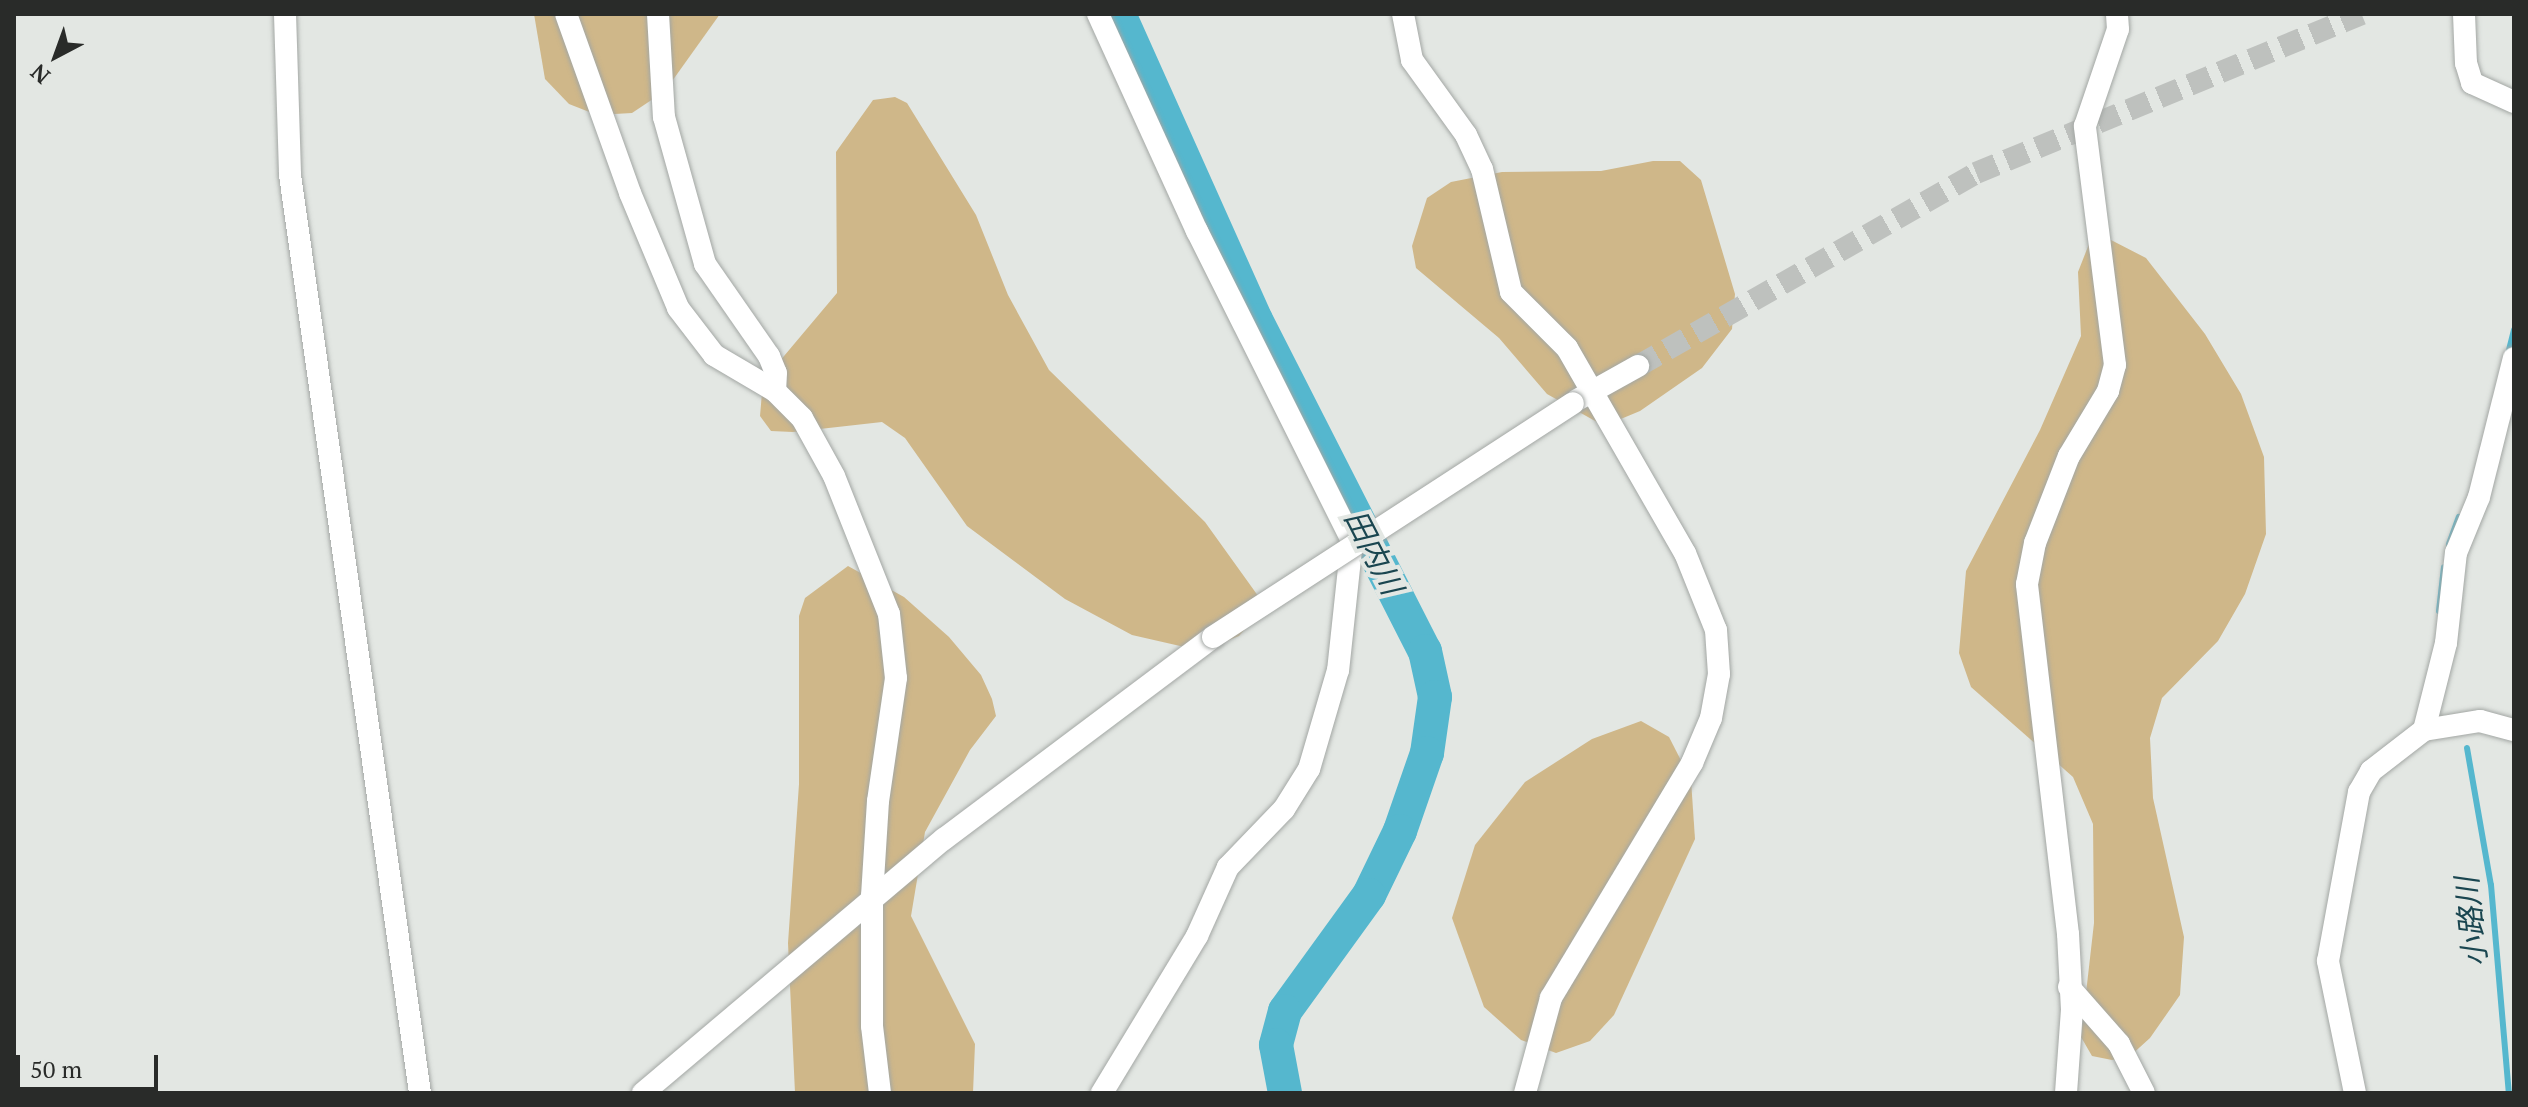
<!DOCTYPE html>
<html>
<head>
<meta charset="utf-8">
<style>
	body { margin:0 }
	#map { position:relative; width:2528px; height:1107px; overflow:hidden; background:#e3e7e3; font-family:"PT Serif","Noto Sans JP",serif }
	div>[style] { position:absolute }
	.green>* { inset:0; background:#cfb789 }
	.stream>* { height:6px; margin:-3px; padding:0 3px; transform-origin:3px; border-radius:3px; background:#55b7ce }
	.river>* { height:34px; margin:-17px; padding:0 17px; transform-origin:17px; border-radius:17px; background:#55b7ce }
	.minor-tunnel>* { height:22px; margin-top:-11px; transform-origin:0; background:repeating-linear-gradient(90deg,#bec1be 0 22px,transparent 0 33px) }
	.roads { filter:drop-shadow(0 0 2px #a3a7a4) drop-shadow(0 0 2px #a3a7a4) }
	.minor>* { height:22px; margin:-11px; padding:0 11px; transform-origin:11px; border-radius:11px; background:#fff }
	.bridges { filter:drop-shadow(0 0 2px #a3a7a4) drop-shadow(0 0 2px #a3a7a4) }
	.minor-bridge>* { height:22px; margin:-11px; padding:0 11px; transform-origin:11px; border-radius:11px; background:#fff }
	span { translate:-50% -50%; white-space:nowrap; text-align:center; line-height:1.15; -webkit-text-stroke:8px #e3e7e3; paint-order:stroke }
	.water-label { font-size:30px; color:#1a4650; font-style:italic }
	.frame { position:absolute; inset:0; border:16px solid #292b29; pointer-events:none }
	.north { position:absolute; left:16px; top:16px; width:80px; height:80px; -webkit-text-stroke:6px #e3e7e3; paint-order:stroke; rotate:221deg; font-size:22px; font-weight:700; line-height:32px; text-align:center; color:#292b29 }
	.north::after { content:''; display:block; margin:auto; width:28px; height:36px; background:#292b29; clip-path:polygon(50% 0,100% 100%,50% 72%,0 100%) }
	.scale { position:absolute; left:16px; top:1055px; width:142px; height:36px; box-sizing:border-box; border:4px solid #292b29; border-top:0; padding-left:10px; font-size:24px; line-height:28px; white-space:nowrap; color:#292b29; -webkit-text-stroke:6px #e3e7e3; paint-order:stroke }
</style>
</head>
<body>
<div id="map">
	<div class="green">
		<div style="clip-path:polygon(534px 14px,720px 14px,665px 91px,632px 113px,597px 115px,569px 104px,545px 79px)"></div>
		<div style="clip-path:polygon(895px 97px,907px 103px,976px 215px,1008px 295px,1049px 370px,1205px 522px,1261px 600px,1255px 618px,1239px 636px,1202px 651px,1132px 635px,1065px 599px,967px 526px,905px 438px,882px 422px,793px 432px,771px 431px,760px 416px,763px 381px,837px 293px,836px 152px,873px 100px)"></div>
		<div style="clip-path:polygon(1653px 161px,1680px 161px,1701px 180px,1735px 294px,1732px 329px,1702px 368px,1640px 411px,1604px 426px,1547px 394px,1499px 338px,1416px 268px,1412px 246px,1427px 198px,1451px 182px,1502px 172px,1601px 171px)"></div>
		<div style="clip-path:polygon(2111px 240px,2146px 258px,2205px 334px,2241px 394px,2264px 457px,2266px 534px,2245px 594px,2218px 641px,2162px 698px,2150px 738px,2153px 798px,2184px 937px,2180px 995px,2150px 1038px,2129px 1057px,2112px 1060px,2092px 1056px,2081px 1037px,2094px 923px,2093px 824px,2073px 777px,1971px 687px,1959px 653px,1966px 571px,2040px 430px,2081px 336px,2078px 272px,2089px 244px)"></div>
		<div style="clip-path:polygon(848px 566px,904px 597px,949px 637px,981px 675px,992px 699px,996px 716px,970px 750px,925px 832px,911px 916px,975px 1044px,973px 1093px,795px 1093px,788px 943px,799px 784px,799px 616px,805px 598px)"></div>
		<div style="clip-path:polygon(1641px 721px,1669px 737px,1691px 780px,1695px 839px,1614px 1015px,1590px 1041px,1556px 1053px,1521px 1040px,1484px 1007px,1452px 918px,1475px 845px,1525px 782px,1592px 739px)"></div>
	</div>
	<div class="stream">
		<div style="left:2508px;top:354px;width:25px;rotate:-76deg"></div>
		<div style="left:2449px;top:544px;width:29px;rotate:-70deg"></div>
		<div style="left:2439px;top:611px;width:44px;rotate:-83.5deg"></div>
		<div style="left:2467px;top:748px;width:139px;rotate:80.1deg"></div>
		<div style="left:2491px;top:885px;width:209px;rotate:85.1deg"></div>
	</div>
	<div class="river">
		<div style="left:1119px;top:14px;width:335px;rotate:65.9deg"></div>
		<div style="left:1256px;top:320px;width:372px;rotate:63deg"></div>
		<div style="left:1425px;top:651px;width:47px;rotate:77.7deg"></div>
		<div style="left:1435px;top:697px;width:57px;rotate:98.1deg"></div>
		<div style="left:1427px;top:753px;width:83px;rotate:109.1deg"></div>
		<div style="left:1400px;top:831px;width:71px;rotate:115.8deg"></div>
		<div style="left:1369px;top:895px;width:143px;rotate:125.9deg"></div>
		<div style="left:1285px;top:1011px;width:35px;rotate:105deg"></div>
		<div style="left:1276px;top:1045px;width:49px;rotate:79.4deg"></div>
	</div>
	<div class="minor-tunnel">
		<div style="left:1638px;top:366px;width:389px;rotate:-29.7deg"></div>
		<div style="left:1976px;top:173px;width:417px;rotate:-22.4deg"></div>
	</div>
	<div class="roads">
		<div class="minor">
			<div style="left:285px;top:14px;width:161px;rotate:88.2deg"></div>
			<div style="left:290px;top:175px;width:927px;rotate:81.94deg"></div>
			<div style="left:566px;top:14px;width:190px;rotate:70.3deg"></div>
			<div style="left:630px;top:193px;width:125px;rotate:67.3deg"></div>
			<div style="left:678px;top:308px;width:59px;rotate:52.5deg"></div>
			<div style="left:714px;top:355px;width:71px;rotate:30.5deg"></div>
			<div style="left:775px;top:391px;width:38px;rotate:45deg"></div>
			<div style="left:802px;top:418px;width:66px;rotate:61.1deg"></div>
			<div style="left:834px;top:476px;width:149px;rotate:68.3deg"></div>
			<div style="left:889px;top:614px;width:64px;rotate:83.8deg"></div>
			<div style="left:896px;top:678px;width:124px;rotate:98.3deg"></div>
			<div style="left:878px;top:801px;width:95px;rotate:93.6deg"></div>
			<div style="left:872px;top:896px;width:130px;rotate:90deg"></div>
			<div style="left:872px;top:1026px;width:67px;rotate:83.2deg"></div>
			<div style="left:658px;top:14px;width:103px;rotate:86.7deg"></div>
			<div style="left:664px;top:117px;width:153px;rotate:74.4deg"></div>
			<div style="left:705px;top:264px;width:112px;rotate:55.2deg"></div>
			<div style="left:769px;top:356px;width:18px;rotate:68deg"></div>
			<div style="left:776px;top:373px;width:18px;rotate:93deg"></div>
			<div style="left:1098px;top:14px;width:239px;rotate:65.5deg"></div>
			<div style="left:1197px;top:231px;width:346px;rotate:63.4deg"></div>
			<div style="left:1352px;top:540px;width:131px;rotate:96.1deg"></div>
			<div style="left:1338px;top:670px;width:103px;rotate:106.3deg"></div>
			<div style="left:1309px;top:769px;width:47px;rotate:122deg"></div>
			<div style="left:1284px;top:809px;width:81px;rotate:134deg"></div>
			<div style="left:1228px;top:867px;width:76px;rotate:114.2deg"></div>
			<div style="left:1197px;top:936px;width:184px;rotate:121.2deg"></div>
			<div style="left:1403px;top:14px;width:47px;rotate:78.9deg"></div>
			<div style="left:1412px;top:60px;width:92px;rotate:54.2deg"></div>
			<div style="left:1466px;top:135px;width:38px;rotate:65deg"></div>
			<div style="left:1482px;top:169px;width:126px;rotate:76.7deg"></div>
			<div style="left:1511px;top:292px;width:79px;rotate:45deg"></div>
			<div style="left:1567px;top:348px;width:237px;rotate:60.1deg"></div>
			<div style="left:1685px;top:553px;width:83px;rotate:68.1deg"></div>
			<div style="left:1716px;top:630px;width:44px;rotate:86.1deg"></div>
			<div style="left:1719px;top:674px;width:45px;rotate:100.3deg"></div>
			<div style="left:1711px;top:718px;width:49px;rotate:112.9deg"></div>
			<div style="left:1692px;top:763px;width:274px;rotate:121deg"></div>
			<div style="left:1551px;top:998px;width:98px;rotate:105.3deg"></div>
			<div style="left:2464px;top:14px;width:49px;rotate:87.7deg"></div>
			<div style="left:2466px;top:63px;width:21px;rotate:73deg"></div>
			<div style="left:2472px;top:83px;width:46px;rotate:24.3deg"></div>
			<div style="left:1577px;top:400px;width:70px;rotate:-29.1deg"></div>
			<div style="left:2424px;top:730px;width:90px;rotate:-75.8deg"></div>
			<div style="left:2446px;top:643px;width:91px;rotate:-83.7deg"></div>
			<div style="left:2456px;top:553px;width:61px;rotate:-67.7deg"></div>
			<div style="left:2479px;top:497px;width:143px;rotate:-75.9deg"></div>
			<div style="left:2069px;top:987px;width:76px;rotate:48.7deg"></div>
			<div style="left:2119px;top:1044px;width:55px;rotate:63deg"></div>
			<div style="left:643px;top:1093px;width:394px;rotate:-40.2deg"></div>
			<div style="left:944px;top:839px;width:336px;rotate:-36.9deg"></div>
			<div style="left:2066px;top:1093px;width:83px;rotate:-85.9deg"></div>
			<div style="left:2072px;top:1010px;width:76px;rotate:-93deg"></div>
			<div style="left:2068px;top:934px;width:352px;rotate:-96.7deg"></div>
			<div style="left:2027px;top:584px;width:42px;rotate:-79deg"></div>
			<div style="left:2035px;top:543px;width:93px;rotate:-68.7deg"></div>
			<div style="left:2069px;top:456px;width:76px;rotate:-59deg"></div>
			<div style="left:2108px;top:391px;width:27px;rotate:-75deg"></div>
			<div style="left:2115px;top:365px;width:241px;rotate:-97.2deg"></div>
			<div style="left:2085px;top:126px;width:102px;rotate:-71.2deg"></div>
			<div style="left:2118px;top:29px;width:15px;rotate:-94deg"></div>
			<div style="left:2355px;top:1093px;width:135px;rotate:-101.6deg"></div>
			<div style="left:2328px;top:961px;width:172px;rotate:-79.6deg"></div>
			<div style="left:2359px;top:792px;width:24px;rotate:-60deg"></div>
			<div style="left:2371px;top:771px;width:67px;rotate:-37.7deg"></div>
			<div style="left:2424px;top:730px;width:57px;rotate:-9.1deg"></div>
			<div style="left:2480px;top:721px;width:35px;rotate:15deg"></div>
		</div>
	</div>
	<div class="bridges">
		<div class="minor-bridge">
			<div style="left:1213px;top:637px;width:429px;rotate:-33deg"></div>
		</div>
	</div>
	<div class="water-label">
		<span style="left:1374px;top:552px;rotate:63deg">田内川</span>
		<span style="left:2471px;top:922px;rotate:-96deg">小路川</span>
	</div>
	<div class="frame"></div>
	<div class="north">N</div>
	<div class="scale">50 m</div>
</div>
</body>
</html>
